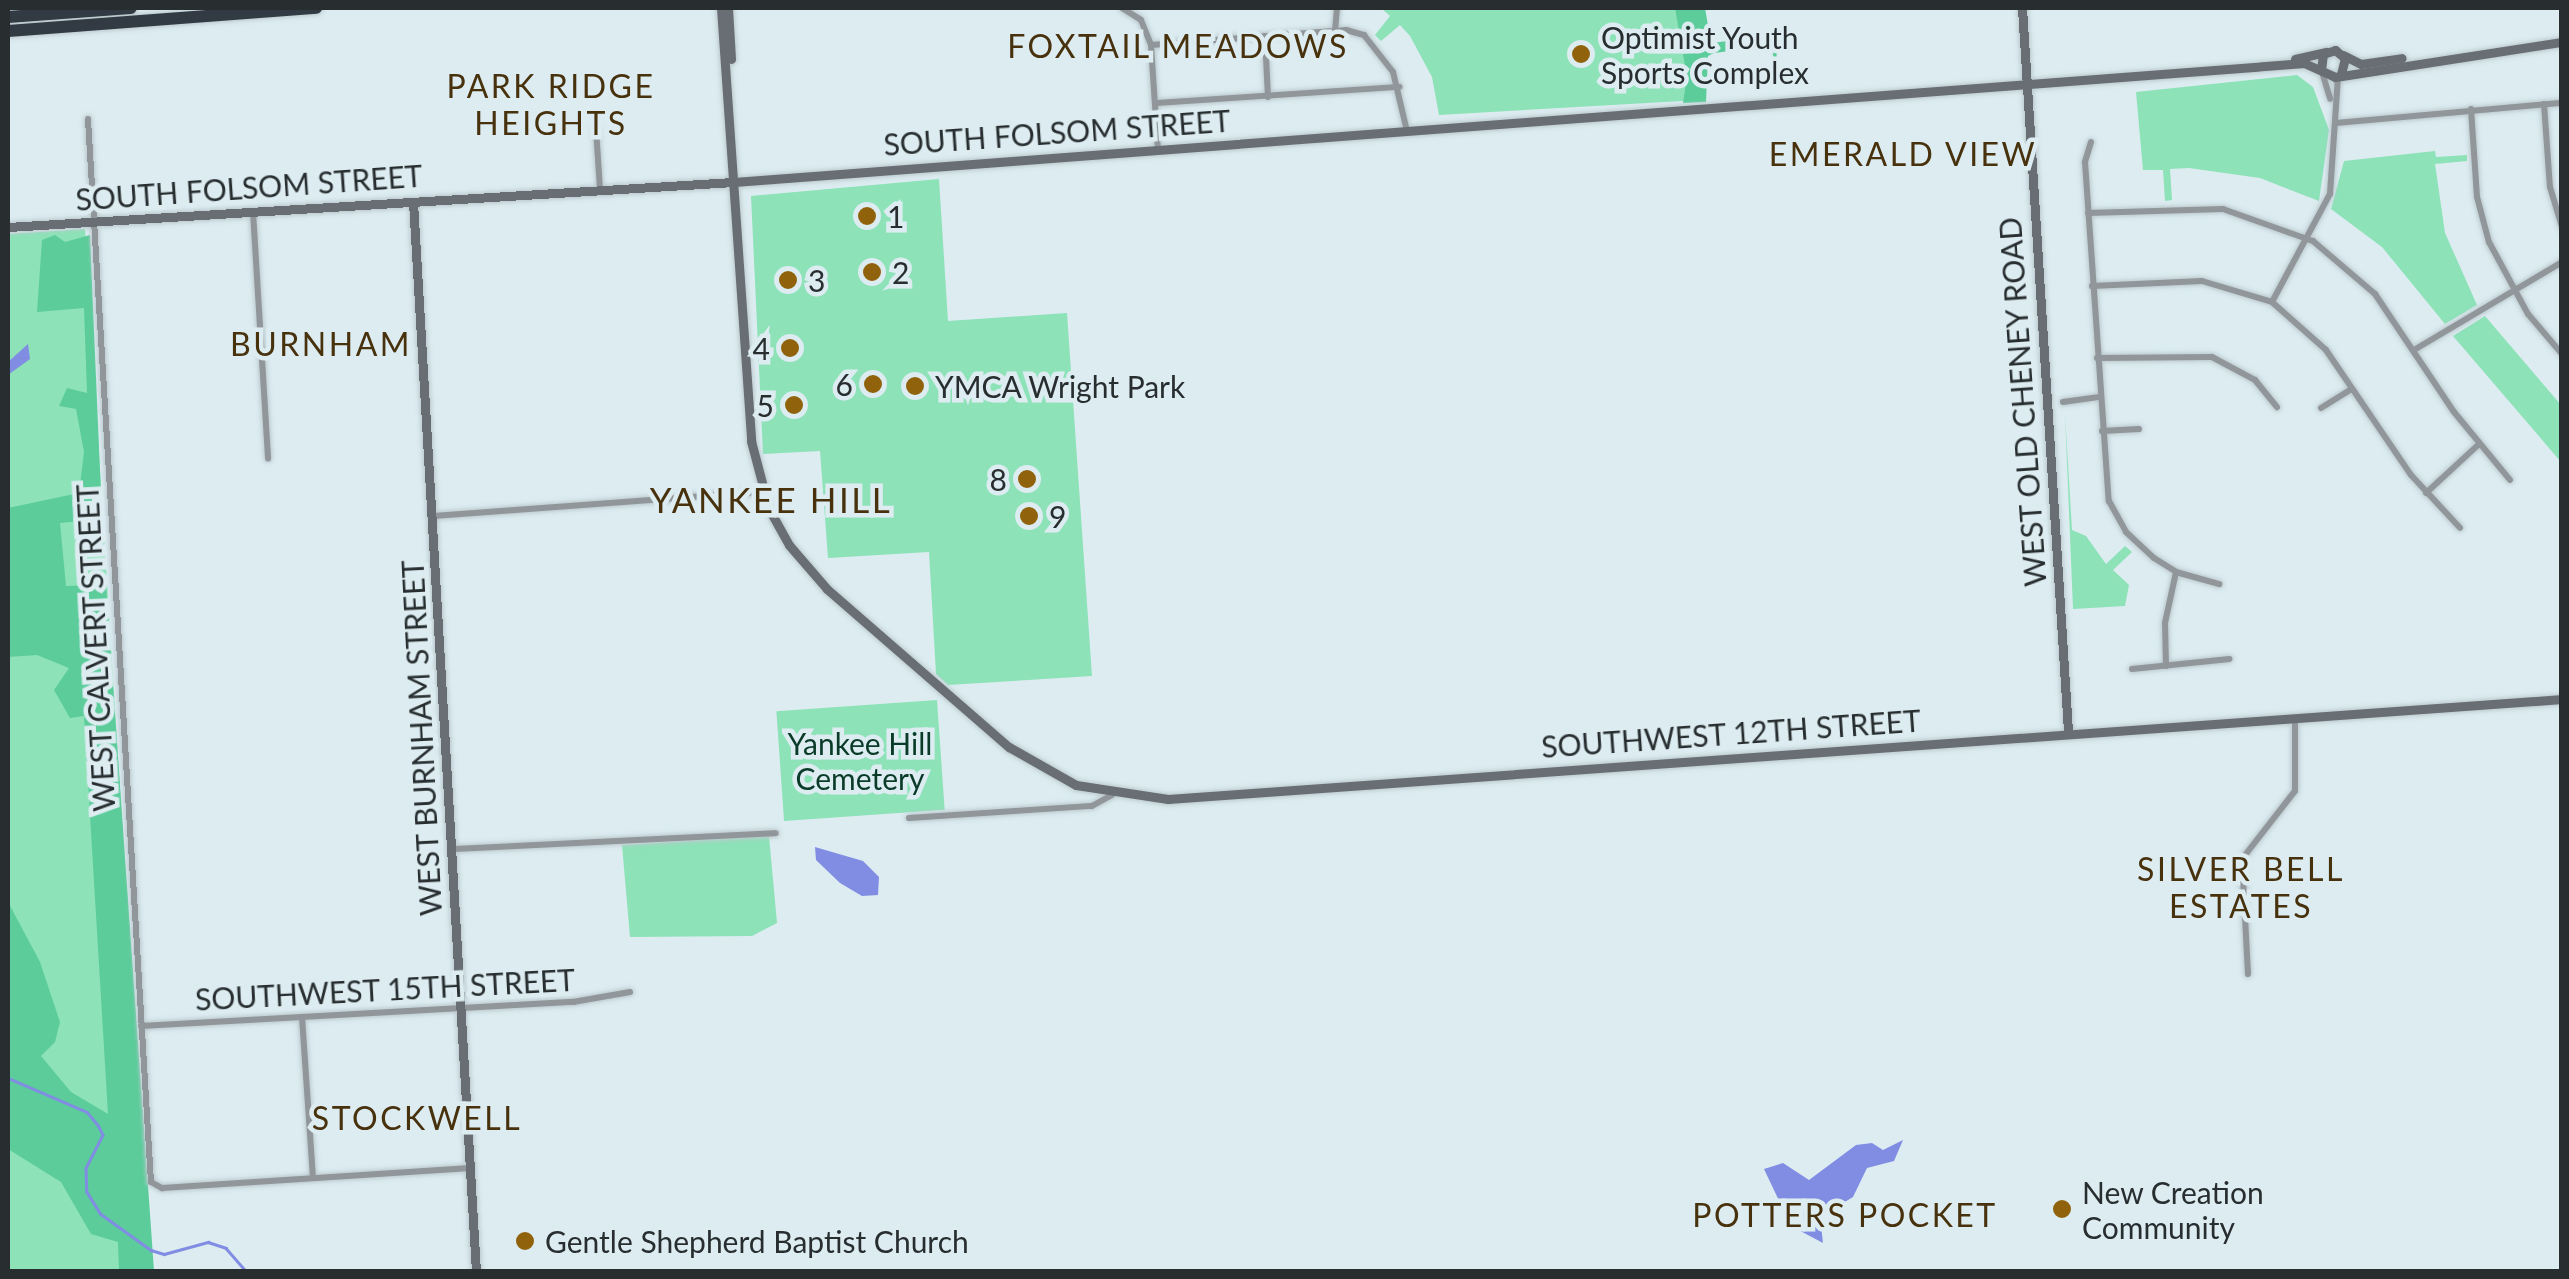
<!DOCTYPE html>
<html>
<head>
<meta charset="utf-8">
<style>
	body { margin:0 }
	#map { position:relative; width:2569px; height:1279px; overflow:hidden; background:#dcecf1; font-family:Lato,sans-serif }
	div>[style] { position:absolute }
	.green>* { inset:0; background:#8de2b8; transform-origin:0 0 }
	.forest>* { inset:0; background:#5bcc9a }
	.water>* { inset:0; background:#818de3 }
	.stream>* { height:2.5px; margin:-1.25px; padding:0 1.25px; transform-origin:1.25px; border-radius:1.25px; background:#818de3 }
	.roads { filter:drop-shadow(0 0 2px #bccace) drop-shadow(0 0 2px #bccace) }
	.street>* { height:6px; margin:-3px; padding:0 3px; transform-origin:3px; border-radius:3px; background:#91969a }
	.secondary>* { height:9px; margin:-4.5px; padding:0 4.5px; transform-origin:4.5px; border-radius:4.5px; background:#686e74 }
	.highway>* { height:12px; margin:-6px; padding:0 6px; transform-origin:6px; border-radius:6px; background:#323b43 }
	.dots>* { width:28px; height:28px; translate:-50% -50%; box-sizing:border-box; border:5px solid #dcecf1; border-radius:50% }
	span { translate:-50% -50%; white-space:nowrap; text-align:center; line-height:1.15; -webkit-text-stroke:9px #dcecf1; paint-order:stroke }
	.poi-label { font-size:30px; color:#282e30 }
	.left { translate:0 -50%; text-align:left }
	.right { translate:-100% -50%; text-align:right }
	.street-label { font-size:30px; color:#282e30 }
	.park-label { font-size:30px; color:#093b28 }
	.neighbourhood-label { font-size:32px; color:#48310d; letter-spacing:2.5px }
	.quarter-label { font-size:35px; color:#48310d; letter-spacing:2.5px }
	.frame { position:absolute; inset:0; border:10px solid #282e30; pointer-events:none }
</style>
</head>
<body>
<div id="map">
	<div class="green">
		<div style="clip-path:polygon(1381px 8px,1693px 8px,1700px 100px,1439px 115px,1432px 77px,1410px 36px,1400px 25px,1381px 41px,1375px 35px,1390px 16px)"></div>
		<div style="clip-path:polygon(2297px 75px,2313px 87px,2329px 130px,2319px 201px,2260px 178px,2189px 168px,2170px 169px,2172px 200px,2165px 201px,2163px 170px,2143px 170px,2136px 92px)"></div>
		<div style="clip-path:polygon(2435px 151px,2436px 157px,2467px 155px,2467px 161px,2435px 164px,2445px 233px,2477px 305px,2445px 324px,2382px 247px,2331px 209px,2344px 161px)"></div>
		<div style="clip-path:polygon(939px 179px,948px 321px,1067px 313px,1092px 676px,948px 685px,936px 674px,929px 552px,828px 558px,820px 451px,763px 454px,751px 196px)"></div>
		<div style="clip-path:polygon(85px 229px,150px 1271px,8px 1272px,8px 234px)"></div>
		<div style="clip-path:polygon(2485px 316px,2561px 405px,2561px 462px,2453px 336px)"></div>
		<div style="clip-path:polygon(2065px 414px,2072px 530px,2086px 536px,2106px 564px,2125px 546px,2132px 552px,2113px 570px,2129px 585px,2125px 606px,2073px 609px)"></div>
		<div style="left:937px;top:700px;width:110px;height:161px;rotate:86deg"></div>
		<div style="clip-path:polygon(769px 836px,777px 923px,752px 936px,630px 937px,622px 845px)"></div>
	</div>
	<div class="forest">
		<div style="clip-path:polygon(1675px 8px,1705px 8px,1711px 43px,1737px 40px,1739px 31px,1747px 40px,1776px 35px,1777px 67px,1770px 46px,1714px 53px,1708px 56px,1706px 102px,1683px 103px,1687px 77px)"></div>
		<div style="clip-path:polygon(55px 235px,65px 242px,90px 235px,102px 519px,60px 523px,66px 586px,106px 585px,154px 1271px,119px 1271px,118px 1242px,91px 1234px,61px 1182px,8px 1149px,8px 902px,40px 962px,60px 1022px,55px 1042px,41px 1056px,71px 1092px,108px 1114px,84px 716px,70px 718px,54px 690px,69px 668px,37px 655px,8px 657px,8px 508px,79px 493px,84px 452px,76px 409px,59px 406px,67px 388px,87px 393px,84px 308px,37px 312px,42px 240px)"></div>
	</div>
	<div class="water">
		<div style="clip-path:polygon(28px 344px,30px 359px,8px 375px,8px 362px)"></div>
		<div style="clip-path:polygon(815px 847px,863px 861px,879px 877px,878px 895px,862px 896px,840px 883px,816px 860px)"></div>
		<div style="clip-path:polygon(1903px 1140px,1894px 1161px,1867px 1168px,1853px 1197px,1820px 1217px,1823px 1243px,1791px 1226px,1764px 1169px,1783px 1163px,1809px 1180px,1856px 1145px,1872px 1143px,1883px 1150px)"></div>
	</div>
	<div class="stream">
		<div style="left:8px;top:1078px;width:86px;rotate:23.3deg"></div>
		<div style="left:87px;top:1112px;width:17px;rotate:50deg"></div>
		<div style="left:98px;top:1125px;width:11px;rotate:63deg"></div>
		<div style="left:103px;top:1135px;width:37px;rotate:117deg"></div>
		<div style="left:86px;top:1168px;width:24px;rotate:88deg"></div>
		<div style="left:87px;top:1192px;width:26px;rotate:58deg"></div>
		<div style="left:101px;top:1214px;width:62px;rotate:35.8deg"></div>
		<div style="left:151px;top:1250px;width:14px;rotate:17deg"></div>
		<div style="left:164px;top:1254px;width:46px;rotate:-15.3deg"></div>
		<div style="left:208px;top:1242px;width:19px;rotate:18deg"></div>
		<div style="left:226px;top:1248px;width:32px;rotate:49deg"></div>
	</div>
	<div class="roads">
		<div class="street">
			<div style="left:1122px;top:8px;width:22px;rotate:32deg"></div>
			<div style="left:1141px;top:20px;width:27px;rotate:68deg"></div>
			<div style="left:1151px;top:45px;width:196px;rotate:-4.4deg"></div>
			<div style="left:1346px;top:30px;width:19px;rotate:16deg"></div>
			<div style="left:1364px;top:35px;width:47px;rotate:51.9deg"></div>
			<div style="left:1393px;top:72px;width:61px;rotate:76.7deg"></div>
			<div style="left:1335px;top:31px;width:23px;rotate:-85deg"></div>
			<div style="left:1265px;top:36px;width:61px;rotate:87.2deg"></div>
			<div style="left:1151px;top:45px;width:105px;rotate:86.2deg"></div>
			<div style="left:2322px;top:72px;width:28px;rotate:73deg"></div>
			<div style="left:1156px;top:103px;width:244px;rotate:-3.8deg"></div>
			<div style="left:2544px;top:104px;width:83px;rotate:85.9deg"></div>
			<div style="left:2550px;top:187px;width:42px;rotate:73.3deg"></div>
			<div style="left:2471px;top:109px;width:88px;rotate:86.1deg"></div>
			<div style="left:2477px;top:197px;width:47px;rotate:75.1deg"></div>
			<div style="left:2489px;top:242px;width:82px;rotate:61.6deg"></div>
			<div style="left:2528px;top:314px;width:52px;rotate:49.6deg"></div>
			<div style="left:88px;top:119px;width:1065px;rotate:86.61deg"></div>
			<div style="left:151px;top:1182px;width:13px;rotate:29deg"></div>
			<div style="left:162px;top:1188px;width:309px;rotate:-3.7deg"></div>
			<div style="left:2336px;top:123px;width:227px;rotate:-5.1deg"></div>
			<div style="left:596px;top:129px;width:61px;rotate:86.2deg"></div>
			<div style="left:2091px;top:142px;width:21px;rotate:107deg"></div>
			<div style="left:2085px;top:162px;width:340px;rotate:86deg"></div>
			<div style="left:2109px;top:501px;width:35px;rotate:61deg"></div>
			<div style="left:2126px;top:532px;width:38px;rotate:43deg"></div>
			<div style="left:2154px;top:558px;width:26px;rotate:32deg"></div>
			<div style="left:2176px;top:572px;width:45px;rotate:15.6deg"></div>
			<div style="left:253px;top:212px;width:247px;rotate:86.5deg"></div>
			<div style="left:2088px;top:213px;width:135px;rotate:-1.7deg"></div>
			<div style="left:2223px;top:209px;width:96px;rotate:19.6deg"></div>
			<div style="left:2313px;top:241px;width:82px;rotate:40.5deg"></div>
			<div style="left:2375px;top:294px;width:142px;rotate:56.2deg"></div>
			<div style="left:2454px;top:412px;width:88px;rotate:50.5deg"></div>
			<div style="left:2092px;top:286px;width:110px;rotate:-2.6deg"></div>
			<div style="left:2202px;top:281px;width:73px;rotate:16.7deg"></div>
			<div style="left:2272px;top:302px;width:72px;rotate:41.6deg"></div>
			<div style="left:2326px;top:350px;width:151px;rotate:55.8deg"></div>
			<div style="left:2411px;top:475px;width:72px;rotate:47.2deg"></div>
			<div style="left:2272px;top:302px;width:123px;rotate:-61.8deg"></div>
			<div style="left:2330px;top:194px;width:118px;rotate:-86.1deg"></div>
			<div style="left:2414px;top:350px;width:172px;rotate:-30.7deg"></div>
			<div style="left:2097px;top:358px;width:115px;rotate:-0.5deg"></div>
			<div style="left:2212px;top:357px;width:49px;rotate:28.1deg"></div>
			<div style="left:2255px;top:380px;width:35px;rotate:51deg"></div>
			<div style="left:2063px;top:402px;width:37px;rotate:-8deg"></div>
			<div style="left:2321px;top:408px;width:36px;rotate:-32deg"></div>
			<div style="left:2102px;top:431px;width:37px;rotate:-3deg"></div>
			<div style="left:2426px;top:493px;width:71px;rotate:-42.7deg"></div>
			<div style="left:433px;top:516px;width:331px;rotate:-4.2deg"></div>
			<div style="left:2166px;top:666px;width:43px;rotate:-91.3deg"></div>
			<div style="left:2165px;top:623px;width:52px;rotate:-77.8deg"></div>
			<div style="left:2132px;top:669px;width:98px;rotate:-5.9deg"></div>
			<div style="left:909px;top:818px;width:183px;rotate:-3.8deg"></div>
			<div style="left:1092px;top:806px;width:23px;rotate:-29deg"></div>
			<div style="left:453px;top:849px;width:323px;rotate:-2.8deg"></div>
			<div style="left:2248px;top:974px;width:115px;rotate:-93deg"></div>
			<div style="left:2242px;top:859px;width:86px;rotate:-52.1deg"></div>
			<div style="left:2295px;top:791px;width:73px;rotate:-90deg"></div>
			<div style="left:302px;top:1017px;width:161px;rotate:86.1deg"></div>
			<div style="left:141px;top:1026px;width:433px;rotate:-3.2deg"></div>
			<div style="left:573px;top:1002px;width:58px;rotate:-10deg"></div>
		</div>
		<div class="secondary">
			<div style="left:721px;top:8px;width:434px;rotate:86deg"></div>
			<div style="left:751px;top:441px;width:70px;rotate:75.2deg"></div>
			<div style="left:769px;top:509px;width:41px;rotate:60.9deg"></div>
			<div style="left:789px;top:545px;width:58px;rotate:49.2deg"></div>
			<div style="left:827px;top:589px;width:241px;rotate:41deg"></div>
			<div style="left:1009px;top:747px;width:77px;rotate:29.6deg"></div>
			<div style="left:1076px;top:785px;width:93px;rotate:8.7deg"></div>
			<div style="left:1168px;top:799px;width:1398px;rotate:-4.1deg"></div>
			<div style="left:728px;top:8px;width:51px;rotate:86.6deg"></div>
			<div style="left:2022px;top:8px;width:725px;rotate:86.36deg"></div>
			<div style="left:2343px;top:55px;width:20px;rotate:27deg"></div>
			<div style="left:2361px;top:64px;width:41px;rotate:-8.3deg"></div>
			<div style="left:2295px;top:59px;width:32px;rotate:-13deg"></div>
			<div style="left:2321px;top:70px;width:16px;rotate:-83deg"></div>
			<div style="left:2323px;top:54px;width:13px;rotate:-18deg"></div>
			<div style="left:2335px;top:50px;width:13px;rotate:39deg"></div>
			<div style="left:2345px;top:58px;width:16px;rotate:104deg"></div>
			<div style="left:413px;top:202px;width:1072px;rotate:86.63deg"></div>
			<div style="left:8px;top:227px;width:727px;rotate:-3.55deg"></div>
			<div style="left:734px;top:182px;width:1575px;rotate:-4.33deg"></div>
			<div style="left:2304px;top:63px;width:34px;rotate:24deg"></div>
			<div style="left:2335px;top:77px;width:230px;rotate:-8.8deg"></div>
		</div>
		<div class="highway">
			<div style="left:8px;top:17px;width:123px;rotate:-4.2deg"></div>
			<div style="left:8px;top:31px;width:309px;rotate:-4.3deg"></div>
		</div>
	</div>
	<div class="dots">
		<div style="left:1581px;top:54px;background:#90620c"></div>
		<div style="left:867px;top:216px;background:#90620c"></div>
		<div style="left:872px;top:272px;background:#90620c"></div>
		<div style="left:788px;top:280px;background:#90620c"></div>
		<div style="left:790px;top:348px;background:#90620c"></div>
		<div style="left:873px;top:384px;background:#90620c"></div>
		<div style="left:915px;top:386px;background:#90620c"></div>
		<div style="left:794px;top:405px;background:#90620c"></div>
		<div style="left:1027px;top:479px;background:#90620c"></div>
		<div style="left:1029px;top:516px;background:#90620c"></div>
		<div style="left:2062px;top:1209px;background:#90620c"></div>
		<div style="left:525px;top:1241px;background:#90620c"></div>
	</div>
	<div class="poi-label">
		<span class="left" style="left:1601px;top:54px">Optimist Youth<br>Sports Complex</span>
		<span class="left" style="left:887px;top:216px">1</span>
		<span class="left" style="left:892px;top:272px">2</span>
		<span class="left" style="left:808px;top:280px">3</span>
		<span class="right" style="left:770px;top:348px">4</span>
		<span class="right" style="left:853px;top:384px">6</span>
		<span class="left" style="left:935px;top:386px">YMCA Wright Park</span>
		<span class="right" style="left:774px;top:405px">5</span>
		<span class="right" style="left:1007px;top:479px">8</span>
		<span class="left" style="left:1049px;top:516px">9</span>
		<span class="left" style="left:2082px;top:1209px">New Creation<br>Community</span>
		<span class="left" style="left:545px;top:1241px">Gentle Shepherd Baptist Church</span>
	</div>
	<div class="street-label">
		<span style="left:1057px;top:132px;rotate:-4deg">SOUTH FOLSOM STREET</span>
		<span style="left:249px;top:187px;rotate:-4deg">SOUTH FOLSOM STREET</span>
		<span style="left:2022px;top:402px;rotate:-94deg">WEST OLD CHENEY ROAD</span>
		<span style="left:95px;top:648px;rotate:-93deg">WEST CALVERT STREET</span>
		<span style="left:1731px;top:733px;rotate:-4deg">SOUTHWEST 12TH STREET</span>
		<span style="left:421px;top:738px;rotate:-93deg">WEST BURNHAM STREET</span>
		<span style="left:385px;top:989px;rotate:-3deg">SOUTHWEST 15TH STREET</span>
	</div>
	<div class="park-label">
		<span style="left:860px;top:760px">Yankee Hill<br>Cemetery</span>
	</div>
	<div class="neighbourhood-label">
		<span style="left:1178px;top:46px">FOXTAIL MEADOWS</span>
		<span style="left:551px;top:105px">PARK RIDGE<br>HEIGHTS</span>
		<span style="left:1903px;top:154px">EMERALD VIEW</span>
		<span style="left:321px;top:344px">BURNHAM</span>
		<span style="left:2241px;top:888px">SILVER BELL<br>ESTATES</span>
		<span style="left:417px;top:1118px">STOCKWELL</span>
		<span style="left:1845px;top:1215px">POTTERS POCKET</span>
	</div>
	<div class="quarter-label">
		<span style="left:771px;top:499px">YANKEE HILL</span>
	</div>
	<div class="frame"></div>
</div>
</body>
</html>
